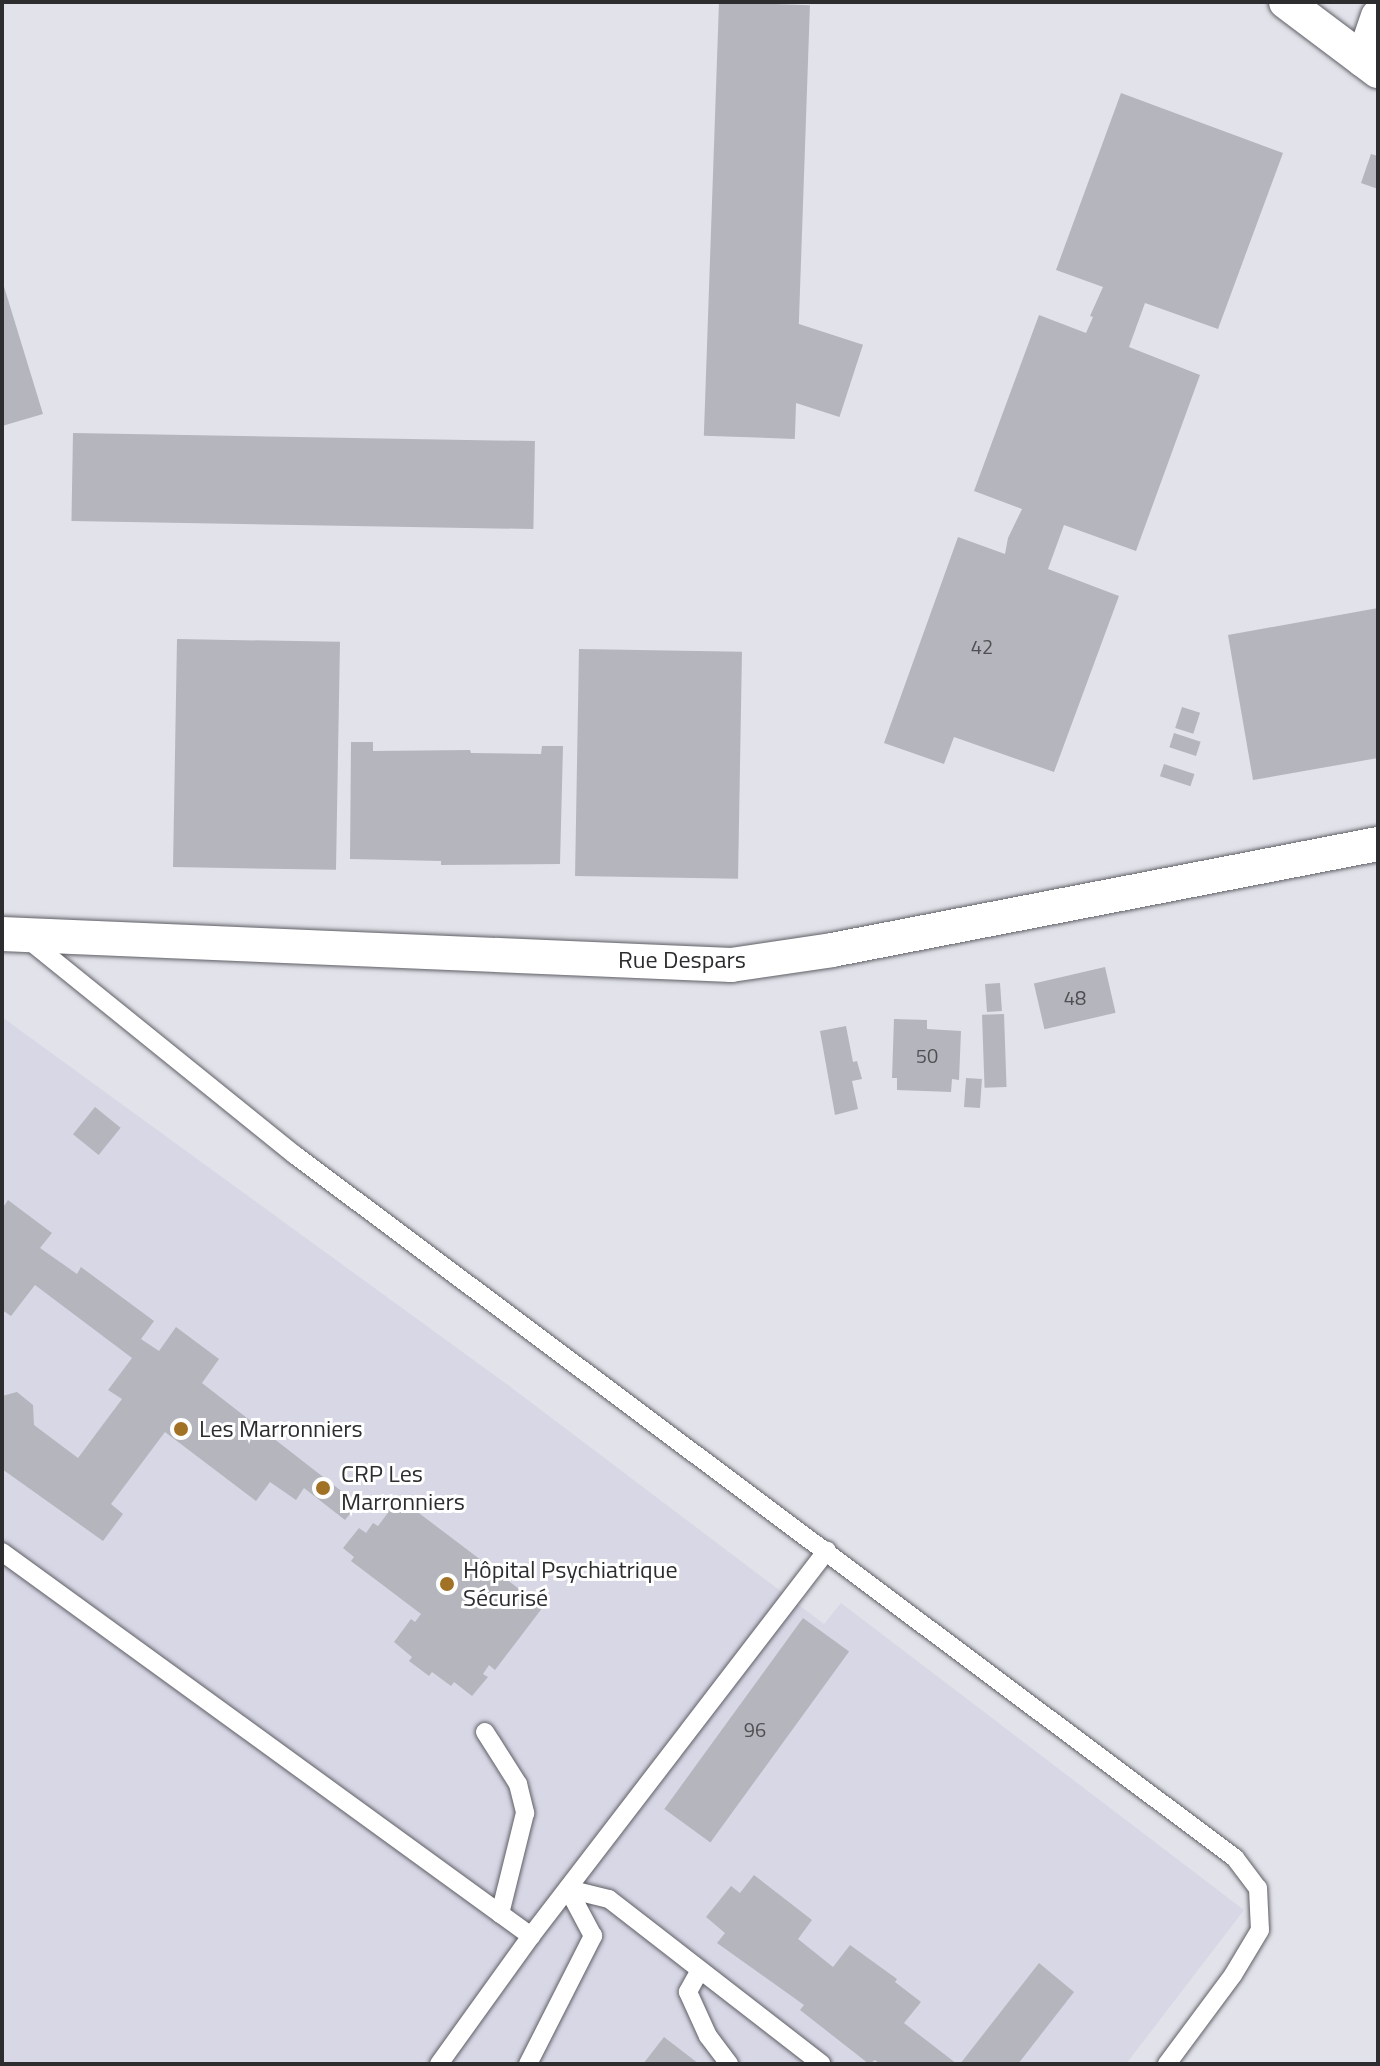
<!DOCTYPE html>
<html>
<head>
<meta charset="utf-8">
<style>
	body { margin:0 }
	#map { position:relative; width:1380px; height:2066px; overflow:hidden; background:#e2e2ea; font-family:"Titillium Web",sans-serif }
	div>[style] { position:absolute }
	.built>* { inset:0; background:#d7d7e6 }
	.building>* { inset:0; background:#b5b5bd; transform-origin:0 0 }
	.roads { filter:drop-shadow(0 0 2px #5f5f66) drop-shadow(0 0 2px #5f5f66) }
	.service>* { height:18px; margin:-9px; padding:0 9px; transform-origin:9px; border-radius:9px; background:#fff }
	.minor>* { height:34px; margin:-17px; padding:0 17px; transform-origin:17px; border-radius:17px; background:#fff }
	.dots>* { width:22px; height:22px; translate:-50% -50%; box-sizing:border-box; border:4px solid #fff; border-radius:50% }
	span { translate:-50% -50%; white-space:nowrap; text-align:center; line-height:1.15; -webkit-text-stroke:6px #fff; paint-order:stroke }
	.number-label { font-size:20px; color:#4f4f53 }
	.number-label span { -webkit-text-stroke-width:0 }
	.street-label { font-size:24px; color:#2d2d30 }
	.poi-label { font-size:24px; color:#2d2d30 }
	.left { translate:0 -50%; text-align:left }
	.frame { position:absolute; inset:0; border:4px solid #2d2d30; pointer-events:none }
</style>
</head>
<body>
<div id="map">
	<div class="built">
		<div style="clip-path:polygon(2px 1017px,512px 1388px,824px 1624px,841px 1603px,1244px 1910px,1126px 2064px,2px 2064px)"></div>
	</div>
	<div class="building">
		<div style="left:719px;top:2px;width:91px;height:434px;rotate:2deg"></div>
		<div style="clip-path:polygon(1121px 93px,1283px 153px,1218px 329px,1145px 303px,1129px 347px,1200px 375px,1136px 551px,1064px 525px,1048px 569px,1119px 596px,1054px 772px,954px 737px,944px 764px,884px 743px,958px 537px,1005px 554px,1008px 538px,1022px 509px,974px 491px,1039px 315px,1086px 333px,1093px 317px,1090px 316px,1103px 287px,1056px 270px)"></div>
		<div style="clip-path:polygon(1371px 154px,1378px 156px,1378px 189px,1361px 183px)"></div>
		<div style="clip-path:polygon(2px 280px,43px 414px,2px 426px)"></div>
		<div style="left:765px;top:313px;width:103px;height:76px;rotate:18deg"></div>
		<div style="left:73px;top:433px;width:462px;height:88px;rotate:1deg"></div>
		<div style="clip-path:polygon(1378px 608px,1378px 758px,1253px 780px,1228px 635px)"></div>
		<div style="left:177px;top:639px;width:163px;height:228px;rotate:1deg"></div>
		<div style="left:579px;top:649px;width:163px;height:227px;rotate:1deg"></div>
		<div style="left:1182px;top:707px;width:19px;height:22px;rotate:18deg"></div>
		<div style="left:1174px;top:733px;width:28px;height:15px;rotate:18deg"></div>
		<div style="clip-path:polygon(351px 742px,373px 742px,373px 751px,470px 750px,471px 753px,541px 754px,542px 746px,563px 746px,560px 864px,441px 865px,441px 861px,350px 859px)"></div>
		<div style="left:1164px;top:764px;width:32px;height:13px;rotate:18deg"></div>
		<div style="left:1105px;top:967px;width:47px;height:73px;rotate:77deg"></div>
		<div style="left:1000px;top:983px;width:28px;height:15px;rotate:86deg"></div>
		<div style="left:1004px;top:1014px;width:73px;height:22px;rotate:88deg"></div>
		<div style="clip-path:polygon(894px 1019px,927px 1020px,927px 1029px,961px 1031px,959px 1080px,952px 1079px,951px 1092px,897px 1090px,897px 1078px,892px 1078px)"></div>
		<div style="clip-path:polygon(846px 1026px,853px 1062px,857px 1061px,862px 1079px,852px 1081px,858px 1109px,835px 1115px,820px 1031px)"></div>
		<div style="left:966px;top:1078px;width:16px;height:29px;rotate:4deg"></div>
		<div style="left:95px;top:1107px;width:33px;height:35px;rotate:39deg"></div>
		<div style="clip-path:polygon(8px 1200px,52px 1233px,40px 1248px,77px 1274px,81px 1267px,154px 1321px,141px 1339px,159px 1351px,176px 1327px,219px 1359px,202px 1383px,358px 1504px,345px 1520px,304px 1488px,296px 1500px,270px 1482px,256px 1501px,165px 1432px,111px 1504px,123px 1514px,103px 1541px,2px 1469px,2px 1396px,17px 1392px,33px 1405px,34px 1425px,78px 1458px,122px 1399px,108px 1390px,132px 1358px,35px 1285px,11px 1316px,2px 1310px,2px 1209px)"></div>
		<div style="clip-path:polygon(399px 1498px,543px 1607px,495px 1670px,489px 1665px,483px 1674px,488px 1677px,472px 1696px,454px 1682px,451px 1686px,432px 1672px,429px 1676px,409px 1661px,412px 1657px,394px 1642px,411px 1619px,415px 1622px,421px 1614px,351px 1561px,354px 1557px,343px 1548px,359px 1528px,366px 1533px,373px 1523px,378px 1526px)"></div>
		<div style="left:803px;top:1618px;width:57px;height:236px;rotate:36deg"></div>
		<div style="clip-path:polygon(754px 1875px,812px 1920px,798px 1939px,833px 1967px,850px 1945px,897px 1979px,895px 1982px,921px 2002px,904px 2023px,957px 2064px,880px 2064px,875px 2060px,869px 2064px,800px 2010px,804px 2005px,717px 1943px,725px 1933px,706px 1917px,731px 1886px,740px 1893px)"></div>
		<div style="clip-path:polygon(1039px 1963px,1074px 1992px,1018px 2064px,960px 2064px)"></div>
		<div style="clip-path:polygon(664px 2037px,699px 2064px,643px 2064px)"></div>
	</div>
	<div class="roads">
		<div class="service">
			<div style="left:26px;top:938px;width:346px;rotate:38.9deg"></div>
			<div style="left:295px;top:1155px;width:1174px;rotate:36.79deg"></div>
			<div style="left:1235px;top:1858px;width:38px;rotate:53deg"></div>
			<div style="left:1258px;top:1888px;width:42px;rotate:87.3deg"></div>
			<div style="left:1260px;top:1930px;width:52px;rotate:121deg"></div>
			<div style="left:1233px;top:1975px;width:111px;rotate:126.6deg"></div>
			<div style="left:2px;top:1552px;width:654px;rotate:35.98deg"></div>
			<div style="left:485px;top:1732px;width:62px;rotate:57.6deg"></div>
			<div style="left:518px;top:1784px;width:30px;rotate:76deg"></div>
			<div style="left:525px;top:1813px;width:104px;rotate:103.9deg"></div>
			<div style="left:568px;top:1889px;width:42px;rotate:13.7deg"></div>
			<div style="left:609px;top:1899px;width:269px;rotate:37.8deg"></div>
			<div style="left:700px;top:1970px;width:25px;rotate:119deg"></div>
			<div style="left:688px;top:1992px;width:48px;rotate:65.6deg"></div>
			<div style="left:708px;top:2036px;width:35px;rotate:53deg"></div>
			<div style="left:439px;top:2064px;width:158px;rotate:-54.3deg"></div>
			<div style="left:531px;top:1936px;width:486px;rotate:-52.5deg"></div>
			<div style="left:528px;top:2064px;width:144px;rotate:-63.1deg"></div>
			<div style="left:593px;top:1936px;width:53px;rotate:-118deg"></div>
		</div>
		<div class="minor">
			<div style="left:1286px;top:2px;width:115px;rotate:36.9deg"></div>
			<div style="left:1363px;top:60px;width:46px;rotate:-71.2deg"></div>
			<div style="left:2px;top:934px;width:730px;rotate:2.43deg"></div>
			<div style="left:731px;top:965px;width:102px;rotate:-8.4deg"></div>
			<div style="left:832px;top:950px;width:556px;rotate:-10.99deg"></div>
		</div>
	</div>
	<div class="dots">
		<div style="left:181px;top:1429px;background:#a17225"></div>
		<div style="left:323px;top:1488px;background:#a17225"></div>
		<div style="left:447px;top:1584px;background:#a17225"></div>
	</div>
	<div class="number-label">
		<span style="left:982px;top:646px">42</span>
		<span style="left:1075px;top:997px">48</span>
		<span style="left:927px;top:1055px">50</span>
		<span style="left:755px;top:1729px">96</span>
	</div>
	<div class="street-label">
		<span style="left:682px;top:960px">Rue Despars</span>
	</div>
	<div class="poi-label">
		<span class="left" style="left:199px;top:1429px">Les Marronniers</span>
		<span class="left" style="left:341px;top:1488px">CRP Les<br>Marronniers</span>
		<span class="left" style="left:463px;top:1584px">Hôpital Psychiatrique<br>Sécurisé</span>
	</div>
	<div class="frame"></div>
</div>
</body>
</html>
